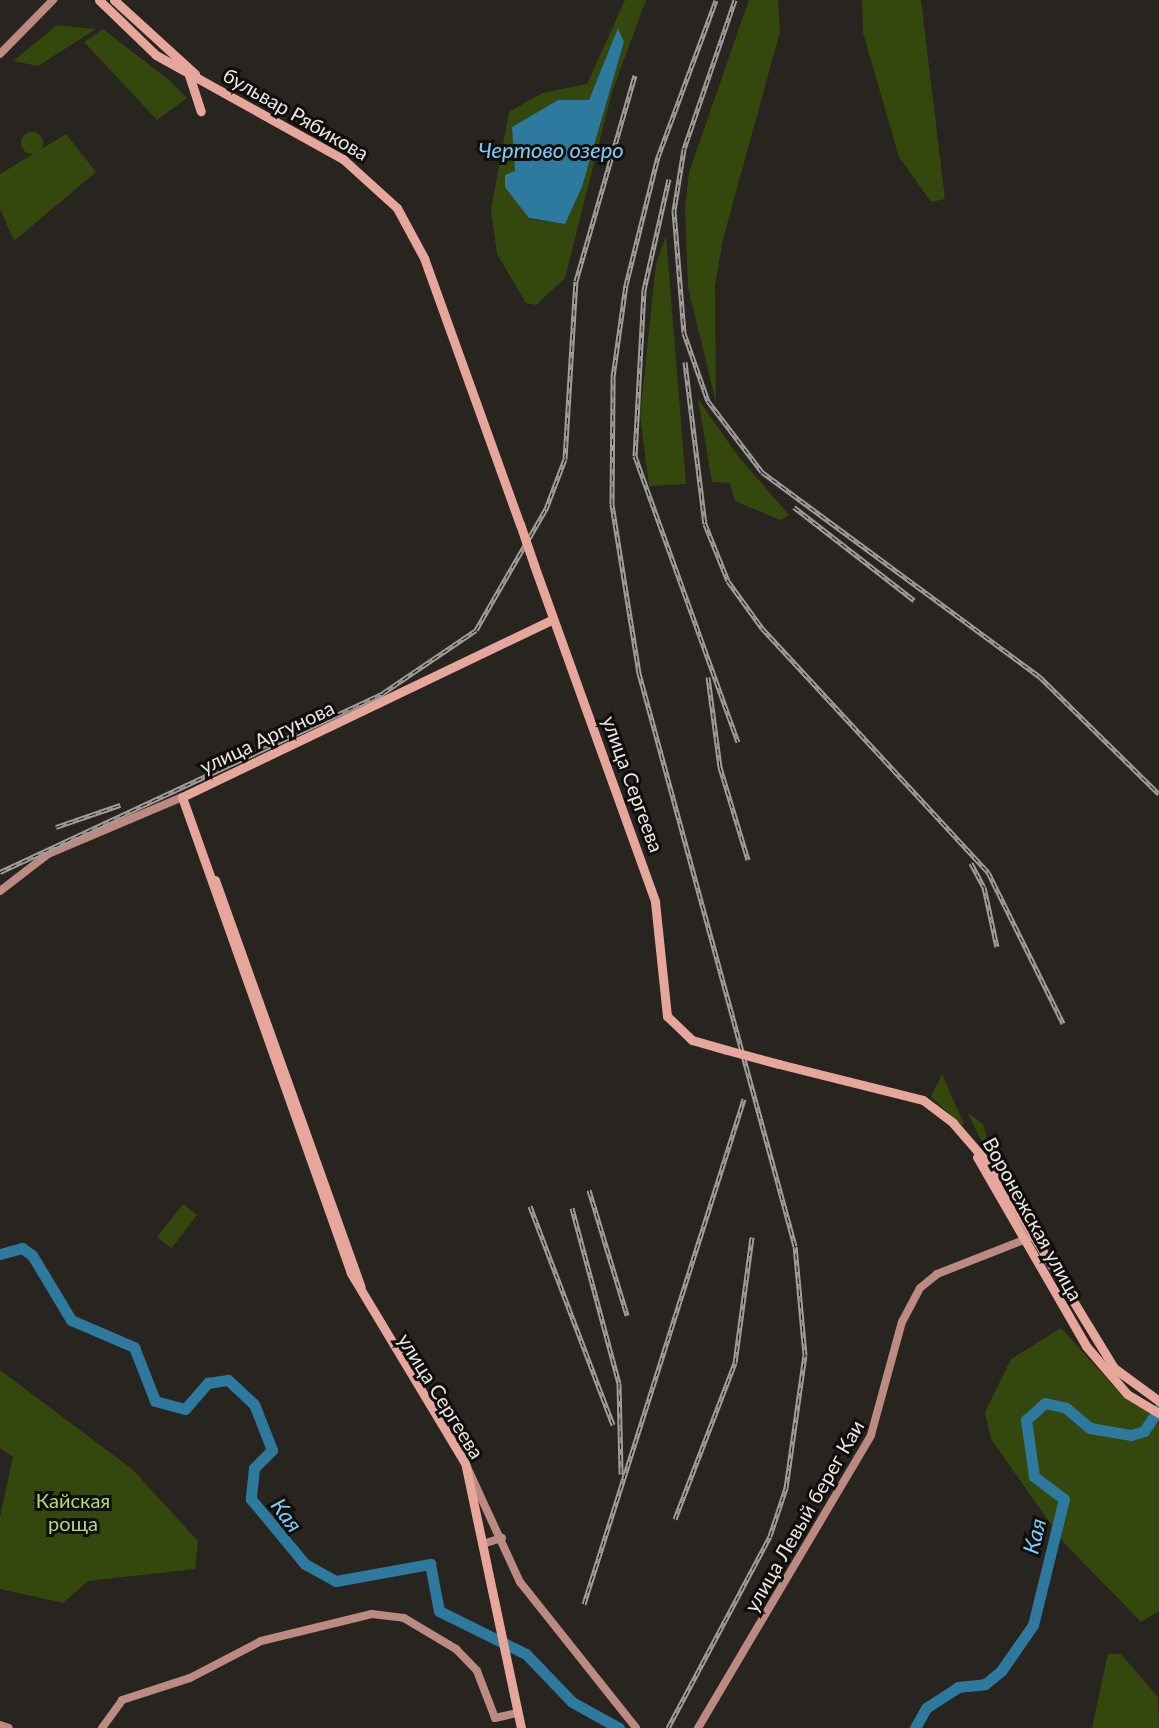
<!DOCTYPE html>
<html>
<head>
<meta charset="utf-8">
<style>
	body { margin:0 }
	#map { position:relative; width:1159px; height:1728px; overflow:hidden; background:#28241f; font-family:Lato,sans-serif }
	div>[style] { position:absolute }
	.green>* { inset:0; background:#34470c; transform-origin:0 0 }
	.round { border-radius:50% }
	.water>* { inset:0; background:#2e7a9f }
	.river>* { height:11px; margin:-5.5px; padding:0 5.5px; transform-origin:5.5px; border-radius:5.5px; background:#2e7a9f }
	.secondary>* { height:8px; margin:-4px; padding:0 4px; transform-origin:4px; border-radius:4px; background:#bc8a81 }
	.primary>* { height:9px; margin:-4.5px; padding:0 4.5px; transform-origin:4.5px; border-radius:4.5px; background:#e7a69b }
	.rail>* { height:5px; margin-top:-2.5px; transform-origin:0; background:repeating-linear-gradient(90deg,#0f0e0c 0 6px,#a19e9a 0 12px); box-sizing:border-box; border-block:2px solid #a19e9a }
	.primary-bridge>* { height:9px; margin:-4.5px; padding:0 4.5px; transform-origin:4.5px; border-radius:4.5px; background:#e7a69b }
	span { translate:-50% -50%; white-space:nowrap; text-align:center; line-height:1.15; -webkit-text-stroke:6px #0f0e0c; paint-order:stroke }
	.street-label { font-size:20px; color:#e9e6e3 }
	.park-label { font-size:20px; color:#b4d77c }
	.water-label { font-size:22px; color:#7ecdf8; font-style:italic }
</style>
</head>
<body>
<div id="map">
	<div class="green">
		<div style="clip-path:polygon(evenodd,625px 0,646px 0,612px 92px,565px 278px,536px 305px,526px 303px,497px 254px,491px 210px,509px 112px,542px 93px,587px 84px,625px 0,619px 29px,624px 43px,582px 187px,565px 224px,529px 219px,512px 127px,558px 100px,589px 100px,619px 29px)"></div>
		<div style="clip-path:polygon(749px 0,778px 0,780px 32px,723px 239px,715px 286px,716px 403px,688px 287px,685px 209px,689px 172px)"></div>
		<div style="clip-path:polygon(862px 0,921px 0,945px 199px,931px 202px,899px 157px,863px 33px)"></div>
		<div style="clip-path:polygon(57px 25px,96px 29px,38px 66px,13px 61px)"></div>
		<div style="clip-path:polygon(103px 29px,169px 80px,187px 98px,157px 120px,84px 42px)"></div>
		<div class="round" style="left:21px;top:132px;width:22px;height:22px"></div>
		<div style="clip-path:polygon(66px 134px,96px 172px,14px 241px,0 209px,0 174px)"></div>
		<div style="clip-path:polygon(666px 236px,686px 484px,649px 486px,640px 415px,656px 264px)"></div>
		<div style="clip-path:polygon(698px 399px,738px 456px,789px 515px,780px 520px,735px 501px,730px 483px,712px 482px)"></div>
		<div style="clip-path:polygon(942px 1074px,964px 1124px,962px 1125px,931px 1097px)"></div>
		<div style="clip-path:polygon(968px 1113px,983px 1124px,993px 1160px,989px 1157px)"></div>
		<div style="left:183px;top:1204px;width:18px;height:42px;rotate:38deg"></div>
		<div style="clip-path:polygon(1061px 1328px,1119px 1392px,1159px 1420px,1159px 1611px,1141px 1622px,1064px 1543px,991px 1439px,985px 1412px,1011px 1359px)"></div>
		<div style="clip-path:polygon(0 1370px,132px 1469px,198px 1541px,195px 1569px,88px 1581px,63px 1603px,0 1589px,0 1517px,13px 1457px,0 1448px)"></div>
		<div style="clip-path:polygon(1108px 1654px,1121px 1654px,1158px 1697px,1159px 1728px,1092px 1728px)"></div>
	</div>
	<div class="water">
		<div style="clip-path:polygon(618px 28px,624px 42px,582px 187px,565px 224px,529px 218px,505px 187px,505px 175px,515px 171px,512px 127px,558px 100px,589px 100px)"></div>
	</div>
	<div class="river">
		<div style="left:0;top:1254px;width:23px;rotate:-15deg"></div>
		<div style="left:22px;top:1248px;width:12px;rotate:35deg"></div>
		<div style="left:32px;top:1255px;width:76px;rotate:59deg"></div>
		<div style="left:71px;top:1320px;width:69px;rotate:23.2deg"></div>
		<div style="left:134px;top:1347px;width:58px;rotate:68.7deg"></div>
		<div style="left:155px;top:1401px;width:31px;rotate:15deg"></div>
		<div style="left:185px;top:1409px;width:35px;rotate:-49deg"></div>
		<div style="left:208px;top:1383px;width:20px;rotate:-9deg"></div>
		<div style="left:228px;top:1380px;width:35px;rotate:43deg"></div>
		<div style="left:254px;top:1404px;width:49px;rotate:68.6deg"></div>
		<div style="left:272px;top:1450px;width:25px;rotate:135deg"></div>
		<div style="left:254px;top:1468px;width:31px;rotate:96deg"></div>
		<div style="left:251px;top:1499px;width:85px;rotate:50.3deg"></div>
		<div style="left:305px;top:1564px;width:35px;rotate:29deg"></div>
		<div style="left:336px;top:1581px;width:96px;rotate:-10.3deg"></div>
		<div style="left:430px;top:1564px;width:48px;rotate:79.2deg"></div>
		<div style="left:439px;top:1611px;width:97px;rotate:26.3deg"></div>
		<div style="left:526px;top:1654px;width:66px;rotate:46.2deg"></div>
		<div style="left:572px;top:1702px;width:54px;rotate:29deg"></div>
		<div style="left:915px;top:1728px;width:23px;rotate:-61deg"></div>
		<div style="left:926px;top:1708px;width:38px;rotate:-33deg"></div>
		<div style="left:958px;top:1687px;width:27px;rotate:-6deg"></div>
		<div style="left:985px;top:1684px;width:21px;rotate:-39deg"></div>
		<div style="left:1001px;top:1671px;width:56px;rotate:-55.2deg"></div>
		<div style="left:1033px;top:1625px;width:130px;rotate:-76.2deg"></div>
		<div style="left:1064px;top:1499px;width:38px;rotate:-143deg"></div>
		<div style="left:1034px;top:1476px;width:57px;rotate:-98.1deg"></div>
		<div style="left:1026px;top:1420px;width:25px;rotate:-42deg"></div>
		<div style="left:1045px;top:1403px;width:22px;rotate:13deg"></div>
		<div style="left:1066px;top:1408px;width:31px;rotate:40deg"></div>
		<div style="left:1090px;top:1428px;width:42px;rotate:9.7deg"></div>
		<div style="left:1131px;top:1435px;width:14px;rotate:-17deg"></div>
		<div style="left:1144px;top:1431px;width:27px;rotate:-56deg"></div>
	</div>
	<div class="secondary">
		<div style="left:0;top:54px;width:76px;rotate:-45.5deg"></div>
		<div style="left:0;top:891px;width:61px;rotate:-37.6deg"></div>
		<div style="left:48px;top:854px;width:146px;rotate:-23deg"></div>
		<div style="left:467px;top:1467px;width:127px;rotate:65.3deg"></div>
		<div style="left:520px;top:1582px;width:186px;rotate:51.5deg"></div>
		<div style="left:483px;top:1544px;width:20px;rotate:-18deg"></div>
		<div style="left:0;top:1725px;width:9px;rotate:18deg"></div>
		<div style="left:102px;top:1728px;width:34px;rotate:-54deg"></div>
		<div style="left:122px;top:1700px;width:71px;rotate:-17.9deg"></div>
		<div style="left:190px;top:1678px;width:80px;rotate:-27.5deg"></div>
		<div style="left:261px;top:1641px;width:114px;rotate:-13.7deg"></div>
		<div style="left:372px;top:1614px;width:32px;rotate:7deg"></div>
		<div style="left:404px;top:1618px;width:61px;rotate:30.8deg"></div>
		<div style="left:456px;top:1649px;width:30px;rotate:46deg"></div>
		<div style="left:477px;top:1671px;width:50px;rotate:69deg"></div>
		<div style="left:495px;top:1718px;width:23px;rotate:-13deg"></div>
		<div style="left:698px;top:1728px;width:340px;rotate:-59.4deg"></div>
		<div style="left:871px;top:1435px;width:117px;rotate:-74.7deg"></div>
		<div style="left:902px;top:1322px;width:38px;rotate:-62deg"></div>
		<div style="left:920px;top:1288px;width:22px;rotate:-39deg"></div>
		<div style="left:937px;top:1274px;width:99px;rotate:-21.4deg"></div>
	</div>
	<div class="primary">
		<div style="left:99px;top:0;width:79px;rotate:44deg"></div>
		<div style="left:156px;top:55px;width:214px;rotate:29.1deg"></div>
		<div style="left:343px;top:159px;width:73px;rotate:42.2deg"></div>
		<div style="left:397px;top:208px;width:57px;rotate:61.6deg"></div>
		<div style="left:424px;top:258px;width:283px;rotate:70.2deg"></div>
		<div style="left:114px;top:0;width:110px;rotate:42.4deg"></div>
		<div style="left:189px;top:75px;width:38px;rotate:72deg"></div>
		<div style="left:534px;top:565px;width:358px;rotate:70.2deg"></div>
		<div style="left:655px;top:902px;width:115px;rotate:84deg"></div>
		<div style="left:667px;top:1016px;width:35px;rotate:44deg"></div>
		<div style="left:692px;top:1040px;width:36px;rotate:16deg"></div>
		<div style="left:215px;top:880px;width:432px;rotate:70.3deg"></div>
		<div style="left:779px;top:1064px;width:148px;rotate:14deg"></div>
		<div style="left:923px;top:1100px;width:38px;rotate:37deg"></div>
		<div style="left:953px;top:1123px;width:60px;rotate:49.1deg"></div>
		<div style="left:992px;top:1168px;width:234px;rotate:58.6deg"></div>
		<div style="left:1114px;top:1368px;width:56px;rotate:36.3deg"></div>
		<div style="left:977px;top:1157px;width:218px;rotate:60deg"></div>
		<div style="left:1086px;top:1346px;width:63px;rotate:49.5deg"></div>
		<div style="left:1127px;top:1394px;width:37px;rotate:31deg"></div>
		<div style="left:521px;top:1728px;width:271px;rotate:-101.9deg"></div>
		<div style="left:465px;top:1463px;width:222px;rotate:-121deg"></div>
		<div style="left:351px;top:1273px;width:505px;rotate:-109.55deg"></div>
		<div style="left:182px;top:797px;width:411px;rotate:-25.6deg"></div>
	</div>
	<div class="rail">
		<div style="left:735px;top:0;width:157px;rotate:108.9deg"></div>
		<div style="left:684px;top:149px;width:63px;rotate:99.2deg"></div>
		<div style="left:674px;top:211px;width:122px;rotate:85.3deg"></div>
		<div style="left:684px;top:333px;width:72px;rotate:70.6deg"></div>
		<div style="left:708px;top:401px;width:89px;rotate:52.7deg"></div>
		<div style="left:762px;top:472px;width:344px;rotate:36.4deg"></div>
		<div style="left:1039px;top:676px;width:168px;rotate:44.5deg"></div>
		<div style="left:669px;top:179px;width:114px;rotate:102.7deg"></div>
		<div style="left:644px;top:290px;width:166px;rotate:93.1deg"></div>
		<div style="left:635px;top:456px;width:304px;rotate:70.2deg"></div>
		<div style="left:685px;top:362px;width:163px;rotate:83deg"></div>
		<div style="left:705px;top:524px;width:61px;rotate:68deg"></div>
		<div style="left:728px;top:581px;width:58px;rotate:54.1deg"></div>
		<div style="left:762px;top:628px;width:333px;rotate:47.2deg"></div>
		<div style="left:988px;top:872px;width:169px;rotate:63.6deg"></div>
		<div style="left:794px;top:507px;width:152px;rotate:37.8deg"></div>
		<div style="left:708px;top:677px;width:91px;rotate:82.4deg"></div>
		<div style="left:720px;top:767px;width:97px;rotate:73.2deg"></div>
		<div style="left:56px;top:827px;width:68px;rotate:-19deg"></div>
		<div style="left:971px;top:863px;width:27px;rotate:62deg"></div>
		<div style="left:984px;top:887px;width:61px;rotate:77.8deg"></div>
		<div style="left:0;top:872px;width:423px;rotate:-25deg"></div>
		<div style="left:383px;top:693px;width:112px;rotate:-34.1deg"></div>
		<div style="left:476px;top:630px;width:140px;rotate:-60deg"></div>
		<div style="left:546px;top:509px;width:53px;rotate:-69.2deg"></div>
		<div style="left:565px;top:459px;width:178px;rotate:-86.5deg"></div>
		<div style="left:576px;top:281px;width:214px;rotate:-74deg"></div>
		<div style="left:589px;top:1190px;width:131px;rotate:73.1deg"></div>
		<div style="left:530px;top:1206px;width:234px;rotate:69.2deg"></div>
		<div style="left:572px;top:1208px;width:181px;rotate:75deg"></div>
		<div style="left:619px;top:1383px;width:91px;rotate:88.7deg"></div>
		<div style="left:675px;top:1519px;width:167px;rotate:-69deg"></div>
		<div style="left:735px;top:1363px;width:127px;rotate:-82.3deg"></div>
		<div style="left:584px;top:1604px;width:530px;rotate:-72.42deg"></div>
		<div style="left:668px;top:1728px;width:217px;rotate:-62deg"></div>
		<div style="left:770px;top:1536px;width:51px;rotate:-71.6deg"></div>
		<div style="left:786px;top:1488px;width:134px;rotate:-81.9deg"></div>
		<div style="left:805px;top:1355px;width:109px;rotate:-95.2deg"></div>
		<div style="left:795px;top:1246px;width:594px;rotate:-105.23deg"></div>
		<div style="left:639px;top:673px;width:171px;rotate:-99.1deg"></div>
		<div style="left:612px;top:504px;width:127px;rotate:-89.5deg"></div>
		<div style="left:613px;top:377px;width:93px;rotate:-82deg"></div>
		<div style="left:626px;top:285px;width:132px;rotate:-76deg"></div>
		<div style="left:658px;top:157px;width:167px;rotate:-69.7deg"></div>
	</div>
	<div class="primary-bridge">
		<div style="left:520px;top:524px;width:43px;rotate:71.1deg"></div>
		<div style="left:727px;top:1050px;width:54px;rotate:15.1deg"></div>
	</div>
	<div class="street-label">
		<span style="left:296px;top:114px;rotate:30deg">бульвар Рябикова</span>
		<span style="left:267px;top:737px;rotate:-25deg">улица Аргунова</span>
		<span style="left:633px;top:784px;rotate:70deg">улица Сергеева</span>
		<span style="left:1033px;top:1219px;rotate:61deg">Воронежская улица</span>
		<span style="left:441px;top:1396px;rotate:58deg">улица Сергеева</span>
		<span style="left:804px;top:1516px;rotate:-60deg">улица Левый берег Каи</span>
	</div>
	<div class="park-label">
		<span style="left:73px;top:1512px">Кайская<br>роща</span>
	</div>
	<div class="water-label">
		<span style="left:551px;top:150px">Чертово озеро</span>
		<span style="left:287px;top:1515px;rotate:54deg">Кая</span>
		<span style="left:1034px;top:1536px;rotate:-76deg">Кая</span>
	</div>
</div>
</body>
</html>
